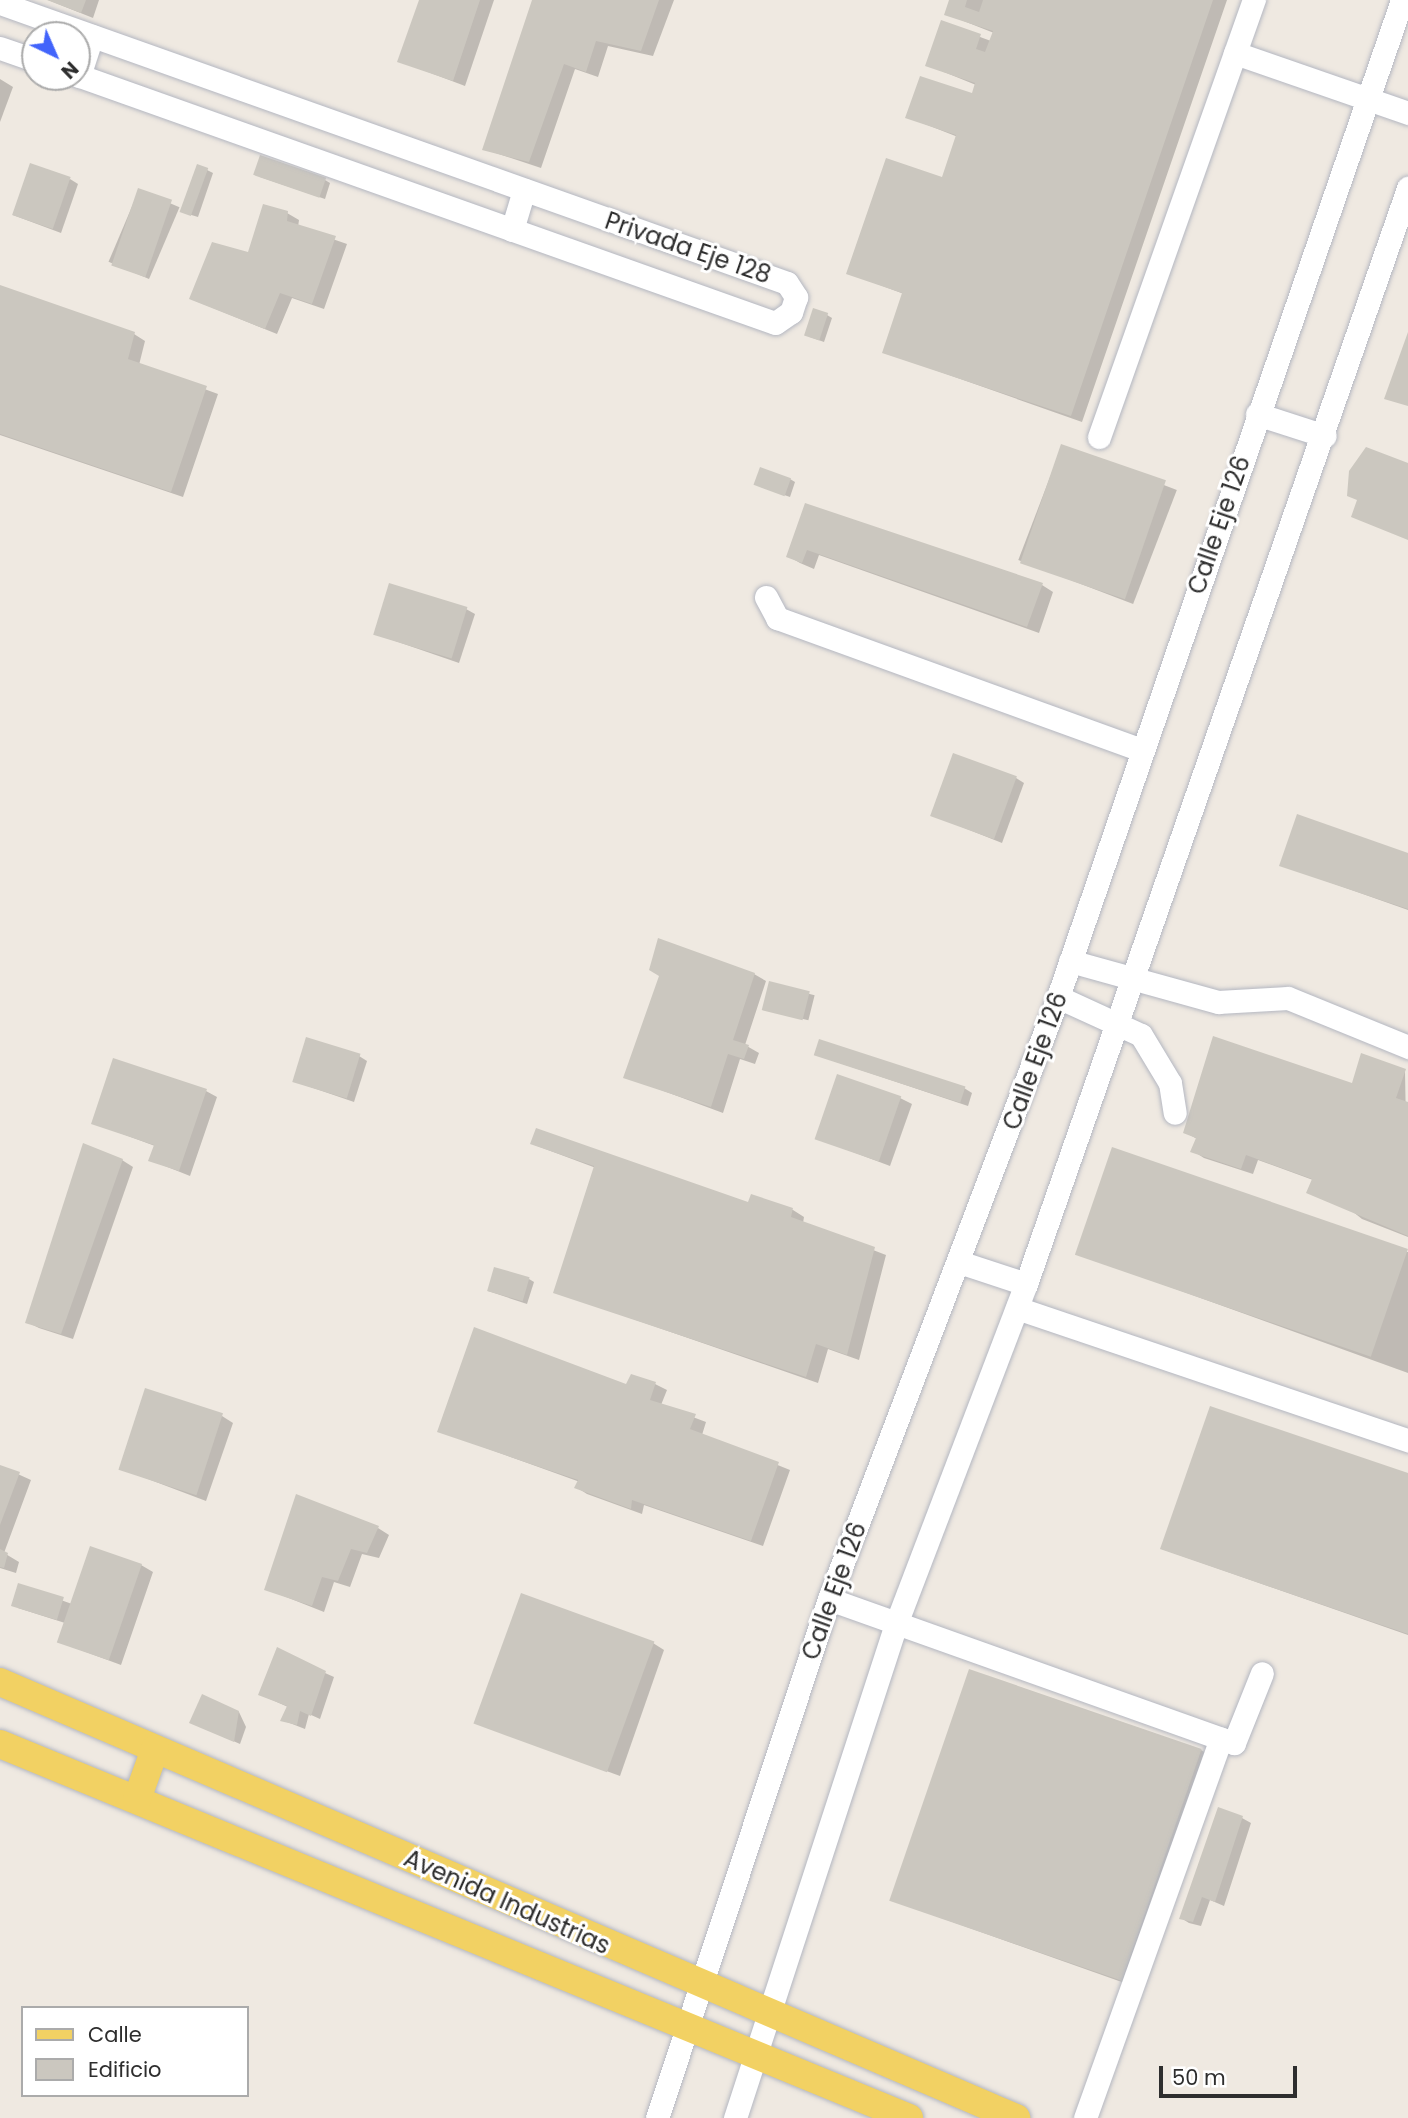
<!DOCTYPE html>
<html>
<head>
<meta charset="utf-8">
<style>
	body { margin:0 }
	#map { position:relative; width:1408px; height:2118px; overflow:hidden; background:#efe9e1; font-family:Poppins,sans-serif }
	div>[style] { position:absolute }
	.shadow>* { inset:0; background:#0003; transform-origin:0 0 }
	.building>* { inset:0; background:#cbc7bf; transform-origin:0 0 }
	.roads { filter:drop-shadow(0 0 2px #b4b7c1) drop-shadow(0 0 2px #b4b7c1) }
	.minor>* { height:23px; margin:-11.5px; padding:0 11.5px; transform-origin:11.5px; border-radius:11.5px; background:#fff }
	.major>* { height:28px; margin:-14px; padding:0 14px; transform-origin:14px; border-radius:14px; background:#f2d163 }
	span { translate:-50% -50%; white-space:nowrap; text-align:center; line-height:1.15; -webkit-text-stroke:6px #fff; paint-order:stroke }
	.street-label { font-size:24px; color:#2e2e2e }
	.legend { position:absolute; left:21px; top:2006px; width:228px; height:91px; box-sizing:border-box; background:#fff; border:2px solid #ababab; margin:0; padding:9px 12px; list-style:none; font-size:21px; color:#2e2e2e }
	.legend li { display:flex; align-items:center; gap:14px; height:35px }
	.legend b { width:35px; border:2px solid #ababab }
	.north { position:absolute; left:21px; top:21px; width:70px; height:70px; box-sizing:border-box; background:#fff; border:2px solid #ababab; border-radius:50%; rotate:136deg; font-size:19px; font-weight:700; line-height:28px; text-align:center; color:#2e2e2e }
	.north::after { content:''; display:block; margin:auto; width:24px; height:32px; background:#4264fb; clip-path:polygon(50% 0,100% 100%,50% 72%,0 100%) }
	.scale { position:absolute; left:1159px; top:2066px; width:138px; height:32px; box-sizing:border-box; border:4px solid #2e2e2e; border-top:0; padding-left:9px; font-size:21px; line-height:24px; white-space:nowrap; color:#2e2e2e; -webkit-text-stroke:5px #fff; paint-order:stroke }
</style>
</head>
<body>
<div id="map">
	<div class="shadow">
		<div style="clip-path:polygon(48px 0,99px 0,93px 18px)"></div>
		<div style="clip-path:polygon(420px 0,494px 0,465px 86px,399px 61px)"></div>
		<div style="clip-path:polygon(534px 0,674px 0,653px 56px,608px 46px,598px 77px,575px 69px,541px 168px,484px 149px)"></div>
		<div style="clip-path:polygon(951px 0,1227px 0,1082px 422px,884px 352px,904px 294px,848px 273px,943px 179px,958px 137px,907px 117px,973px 95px,976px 85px,927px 65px,942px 23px,991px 41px,994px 33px,946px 14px)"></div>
		<div style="clip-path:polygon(0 79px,13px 87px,0 122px)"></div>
		<div style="clip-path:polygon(207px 170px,213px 173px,198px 217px,188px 214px)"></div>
		<div style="clip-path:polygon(260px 177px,325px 180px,330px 183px,325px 199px)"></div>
		<div style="clip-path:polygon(70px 179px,78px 184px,61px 233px,13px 215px)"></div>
		<div style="left:139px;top:190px;width:44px;height:78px;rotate:23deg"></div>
		<div style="clip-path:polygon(287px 213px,299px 220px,298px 227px,347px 244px,324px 309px,292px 298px,277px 334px,191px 299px,249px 255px)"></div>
		<div style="clip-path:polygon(0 287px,134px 334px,145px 341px,139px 365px,218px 394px,183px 497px,0 435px)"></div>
		<div style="clip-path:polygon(827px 315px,832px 318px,824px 342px,810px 337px)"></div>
		<div style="left:1062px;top:446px;width:123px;height:122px;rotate:21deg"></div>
		<div style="clip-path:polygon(790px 479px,795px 482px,790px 497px,761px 487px)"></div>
		<div style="clip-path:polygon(806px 505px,1042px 585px,1053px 592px,1039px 633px,819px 555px,814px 569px,800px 563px,788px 556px)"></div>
		<div style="clip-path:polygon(466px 609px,475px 614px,459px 663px,375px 634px)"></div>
		<div style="clip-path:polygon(1016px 778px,1024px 783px,1002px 843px,932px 815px)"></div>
		<div style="clip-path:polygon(1408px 855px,1408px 910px,1281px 865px)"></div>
		<div style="clip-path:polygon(754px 974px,766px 981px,745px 1045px,759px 1053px,755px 1064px,740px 1059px,723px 1113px,626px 1077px)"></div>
		<div style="left:770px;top:984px;width:46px;height:26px;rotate:14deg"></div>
		<div style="clip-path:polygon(816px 1055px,964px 1088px,972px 1093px,968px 1106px)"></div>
		<div style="clip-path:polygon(359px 1056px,367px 1061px,354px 1102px,293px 1081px)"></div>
		<div style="clip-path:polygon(1405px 1071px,1408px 1237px,1362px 1219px,1313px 1180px,1258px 1160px,1253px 1174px,1204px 1158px,1193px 1151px,1197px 1139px,1185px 1132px)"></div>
		<div style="clip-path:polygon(206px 1091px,217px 1097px,190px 1176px,150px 1160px,155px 1146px,93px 1123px)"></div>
		<div style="clip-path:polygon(900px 1098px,912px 1104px,890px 1166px,816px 1138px)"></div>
		<div style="clip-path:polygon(532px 1144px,749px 1204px,793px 1210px,804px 1217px,803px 1223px,886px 1255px,859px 1360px,828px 1349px,818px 1383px,555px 1292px,596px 1168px)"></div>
		<div style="clip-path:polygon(122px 1160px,133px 1167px,73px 1339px,39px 1328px,27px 1322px)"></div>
		<div style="clip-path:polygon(1408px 1252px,1408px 1373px,1076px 1253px)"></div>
		<div style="clip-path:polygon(529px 1279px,534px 1282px,527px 1304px,488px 1291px)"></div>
		<div style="clip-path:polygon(655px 1384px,667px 1390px,661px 1405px,706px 1422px,702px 1435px,790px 1470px,763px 1546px,644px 1505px,642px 1514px,587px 1494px,576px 1487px,580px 1482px,439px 1431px)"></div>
		<div style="clip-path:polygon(222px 1416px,233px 1423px,206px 1501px,119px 1468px)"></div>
		<div style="clip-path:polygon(0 1466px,31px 1480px,4px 1553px,19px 1562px,16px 1573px,0 1568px)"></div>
		<div style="clip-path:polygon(1408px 1475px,1408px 1635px,1162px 1549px)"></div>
		<div style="clip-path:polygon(378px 1528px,389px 1535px,379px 1558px,362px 1554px,350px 1587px,334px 1582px,324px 1612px,266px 1589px)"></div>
		<div style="clip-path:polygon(141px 1565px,153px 1572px,121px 1665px,59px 1642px,65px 1623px,18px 1608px,19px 1585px,72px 1604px)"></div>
		<div style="clip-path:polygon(653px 1643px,664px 1650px,620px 1776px,476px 1723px)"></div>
		<div style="clip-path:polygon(325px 1673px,334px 1677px,320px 1719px,309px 1714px,305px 1729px,282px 1720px,288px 1707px,261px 1695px)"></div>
		<div style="clip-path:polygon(239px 1712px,246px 1727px,240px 1744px,197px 1725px)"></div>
		<div style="clip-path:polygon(1201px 1750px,1213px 1757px,1133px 1986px,891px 1900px)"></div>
		<div style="clip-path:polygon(1242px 1818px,1251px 1823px,1224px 1906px,1210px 1900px,1201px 1926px,1189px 1923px,1181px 1918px)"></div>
	</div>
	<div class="building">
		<div style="clip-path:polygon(47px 0,86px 0,81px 13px)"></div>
		<div style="clip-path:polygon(419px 0,480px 0,453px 81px,397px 62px)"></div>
		<div style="clip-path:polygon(532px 0,659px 0,641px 51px,596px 41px,586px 72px,564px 64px,529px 162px,482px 150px)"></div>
		<div style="clip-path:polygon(949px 0,967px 0,965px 7px,979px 12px,983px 0,1213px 0,1071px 416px,882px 353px,902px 293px,846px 274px,886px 158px,942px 177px,956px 135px,905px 118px,920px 76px,972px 93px,975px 83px,925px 66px,941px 20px,981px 34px,976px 49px,985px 52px,993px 31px,944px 15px)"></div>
		<div style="left:260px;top:155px;width:70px;height:21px;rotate:19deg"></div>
		<div style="left:30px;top:163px;width:43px;height:55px;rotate:19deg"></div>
		<div style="left:197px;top:164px;width:12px;height:51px;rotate:20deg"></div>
		<div style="left:138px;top:188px;width:36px;height:82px;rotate:19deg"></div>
		<div style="clip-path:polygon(263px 204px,288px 211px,287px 221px,336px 236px,312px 304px,280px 293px,265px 329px,189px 299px,212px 242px,248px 252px)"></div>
		<div style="clip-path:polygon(0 285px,135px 332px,128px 359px,207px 386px,171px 492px,0 434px)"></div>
		<div style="left:813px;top:308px;width:16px;height:29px;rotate:18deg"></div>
		<div style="clip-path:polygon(1408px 332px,1408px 406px,1384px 399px)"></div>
		<div style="left:1061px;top:444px;width:111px;height:126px;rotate:19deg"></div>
		<div style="clip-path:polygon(1366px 447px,1408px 463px,1408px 540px,1351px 517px,1357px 500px,1347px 496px,1349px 471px)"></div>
		<div style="left:760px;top:467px;width:33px;height:19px;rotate:20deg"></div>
		<div style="clip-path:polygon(805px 503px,1043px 583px,1027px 627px,807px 550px,802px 563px,786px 557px)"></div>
		<div style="left:389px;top:583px;width:82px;height:54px;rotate:17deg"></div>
		<div style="left:953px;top:753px;width:68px;height:67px;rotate:20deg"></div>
		<div style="clip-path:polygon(1297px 814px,1408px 853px,1408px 909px,1279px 866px)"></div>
		<div style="clip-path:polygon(658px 938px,755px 973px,733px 1040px,749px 1045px,744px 1059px,728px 1054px,711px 1107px,623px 1078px,659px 976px,649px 970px)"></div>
		<div style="left:769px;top:981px;width:42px;height:30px;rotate:14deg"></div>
		<div style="clip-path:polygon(1213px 1036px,1352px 1083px,1361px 1053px,1406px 1069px,1396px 1098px,1408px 1102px,1408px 1236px,1306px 1193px,1312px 1179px,1246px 1155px,1241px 1169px,1190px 1152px,1196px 1138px,1183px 1133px)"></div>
		<div style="left:306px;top:1037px;width:57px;height:47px;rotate:17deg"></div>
		<div style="left:819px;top:1039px;width:154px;height:17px;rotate:18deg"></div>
		<div style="clip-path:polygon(113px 1058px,207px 1089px,179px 1171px,148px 1161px,154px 1145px,91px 1124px)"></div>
		<div style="left:837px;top:1074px;width:68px;height:69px;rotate:19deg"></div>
		<div style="clip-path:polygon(536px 1128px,748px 1202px,751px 1194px,793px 1208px,791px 1217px,875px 1247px,847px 1355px,816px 1344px,806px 1377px,553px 1293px,594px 1166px,530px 1144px)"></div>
		<div style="clip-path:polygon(83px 1143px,123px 1159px,61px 1334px,25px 1323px)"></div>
		<div style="left:1112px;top:1147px;width:313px;height:114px;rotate:19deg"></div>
		<div style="left:494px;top:1267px;width:37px;height:25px;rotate:16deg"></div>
		<div style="clip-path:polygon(474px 1327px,626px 1384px,631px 1374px,656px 1382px,650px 1400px,696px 1414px,690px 1429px,779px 1462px,751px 1541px,632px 1500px,631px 1509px,574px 1488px,578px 1480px,437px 1432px)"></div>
		<div style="left:145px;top:1388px;width:82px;height:86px;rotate:18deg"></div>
		<div style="clip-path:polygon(1210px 1406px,1408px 1473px,1408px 1634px,1160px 1549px)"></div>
		<div style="clip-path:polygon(0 1465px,20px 1472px,0 1525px)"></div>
		<div style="clip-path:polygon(296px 1494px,379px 1526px,367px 1553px,351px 1549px,338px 1581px,322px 1577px,312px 1606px,264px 1590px)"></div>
		<div style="left:90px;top:1546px;width:55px;height:102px;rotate:19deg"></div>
		<div style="clip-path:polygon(0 1549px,8px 1553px,4px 1568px,0 1567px)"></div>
		<div style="left:18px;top:1583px;width:48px;height:24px;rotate:17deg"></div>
		<div style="left:521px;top:1593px;width:142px;height:139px;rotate:20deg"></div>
		<div style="clip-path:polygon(277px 1647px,326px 1671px,311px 1716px,300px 1711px,297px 1725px,280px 1721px,287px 1706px,258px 1695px)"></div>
		<div style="left:969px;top:1669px;width:246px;height:245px;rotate:19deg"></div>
		<div style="clip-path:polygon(202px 1694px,239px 1711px,234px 1742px,189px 1723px)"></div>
		<div style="clip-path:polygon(1218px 1807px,1243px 1816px,1215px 1902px,1202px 1897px,1193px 1922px,1179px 1919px)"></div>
	</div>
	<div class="roads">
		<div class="minor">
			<div style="left:0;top:3px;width:835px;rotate:19.58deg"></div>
			<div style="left:787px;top:283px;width:17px;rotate:57deg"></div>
			<div style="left:796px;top:297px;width:16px;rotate:108deg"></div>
			<div style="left:791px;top:312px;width:19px;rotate:145deg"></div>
			<div style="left:775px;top:323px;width:741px;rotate:-160.44deg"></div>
			<div style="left:0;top:48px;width:37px;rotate:19deg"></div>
			<div style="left:1235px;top:53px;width:183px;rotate:19.1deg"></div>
			<div style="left:79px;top:76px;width:42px;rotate:-72deg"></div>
			<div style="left:512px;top:230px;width:42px;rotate:-73.3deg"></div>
			<div style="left:1257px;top:414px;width:71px;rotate:17.9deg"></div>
			<div style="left:1099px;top:437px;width:464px;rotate:-70.5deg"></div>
			<div style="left:766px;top:597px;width:24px;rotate:62deg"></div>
			<div style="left:777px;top:618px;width:388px;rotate:19.9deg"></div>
			<div style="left:1070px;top:961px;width:154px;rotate:15.5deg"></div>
			<div style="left:1218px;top:1002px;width:70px;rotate:-3.3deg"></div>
			<div style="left:1288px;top:998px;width:130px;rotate:22.2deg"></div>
			<div style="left:1058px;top:997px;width:91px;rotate:24.6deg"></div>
			<div style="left:1141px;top:1035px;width:56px;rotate:58.9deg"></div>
			<div style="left:1170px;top:1083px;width:30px;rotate:81deg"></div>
			<div style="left:962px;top:1263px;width:67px;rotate:18.2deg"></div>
			<div style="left:1017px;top:1308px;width:413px;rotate:18.7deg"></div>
			<div style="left:829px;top:1599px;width:430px;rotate:19.6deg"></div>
			<div style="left:1234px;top:1743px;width:75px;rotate:-68.2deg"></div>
			<div style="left:657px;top:2118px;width:547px;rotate:-71.66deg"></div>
			<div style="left:829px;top:1599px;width:644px;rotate:-69.17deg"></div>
			<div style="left:1058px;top:997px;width:1055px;rotate:-70.96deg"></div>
			<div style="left:735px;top:2118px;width:520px;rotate:-71.95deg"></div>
			<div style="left:896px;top:1624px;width:364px;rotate:-69.1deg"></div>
			<div style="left:1026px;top:1284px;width:1161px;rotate:-70.78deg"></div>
			<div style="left:1085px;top:2118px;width:403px;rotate:-70.3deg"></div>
		</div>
		<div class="major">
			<div style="left:0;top:1682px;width:1106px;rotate:23.23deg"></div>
			<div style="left:0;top:1744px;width:983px;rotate:22.36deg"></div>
			<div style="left:137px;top:1799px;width:53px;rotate:-70.2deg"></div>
		</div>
	</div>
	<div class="street-label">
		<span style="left:688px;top:248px;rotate:19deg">Privada Eje 128</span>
		<span style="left:1219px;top:525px;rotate:-71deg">Calle Eje 126</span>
		<span style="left:1035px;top:1061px;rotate:-70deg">Calle Eje 126</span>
		<span style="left:834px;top:1591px;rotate:-70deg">Calle Eje 126</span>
		<span style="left:507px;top:1902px;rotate:24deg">Avenida Industrias</span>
	</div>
	<ul class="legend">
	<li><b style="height:9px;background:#f2d163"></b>Calle</li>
	<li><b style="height:19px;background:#cbc7bf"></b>Edificio</li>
	</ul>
	<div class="north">N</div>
	<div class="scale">50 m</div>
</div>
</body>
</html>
